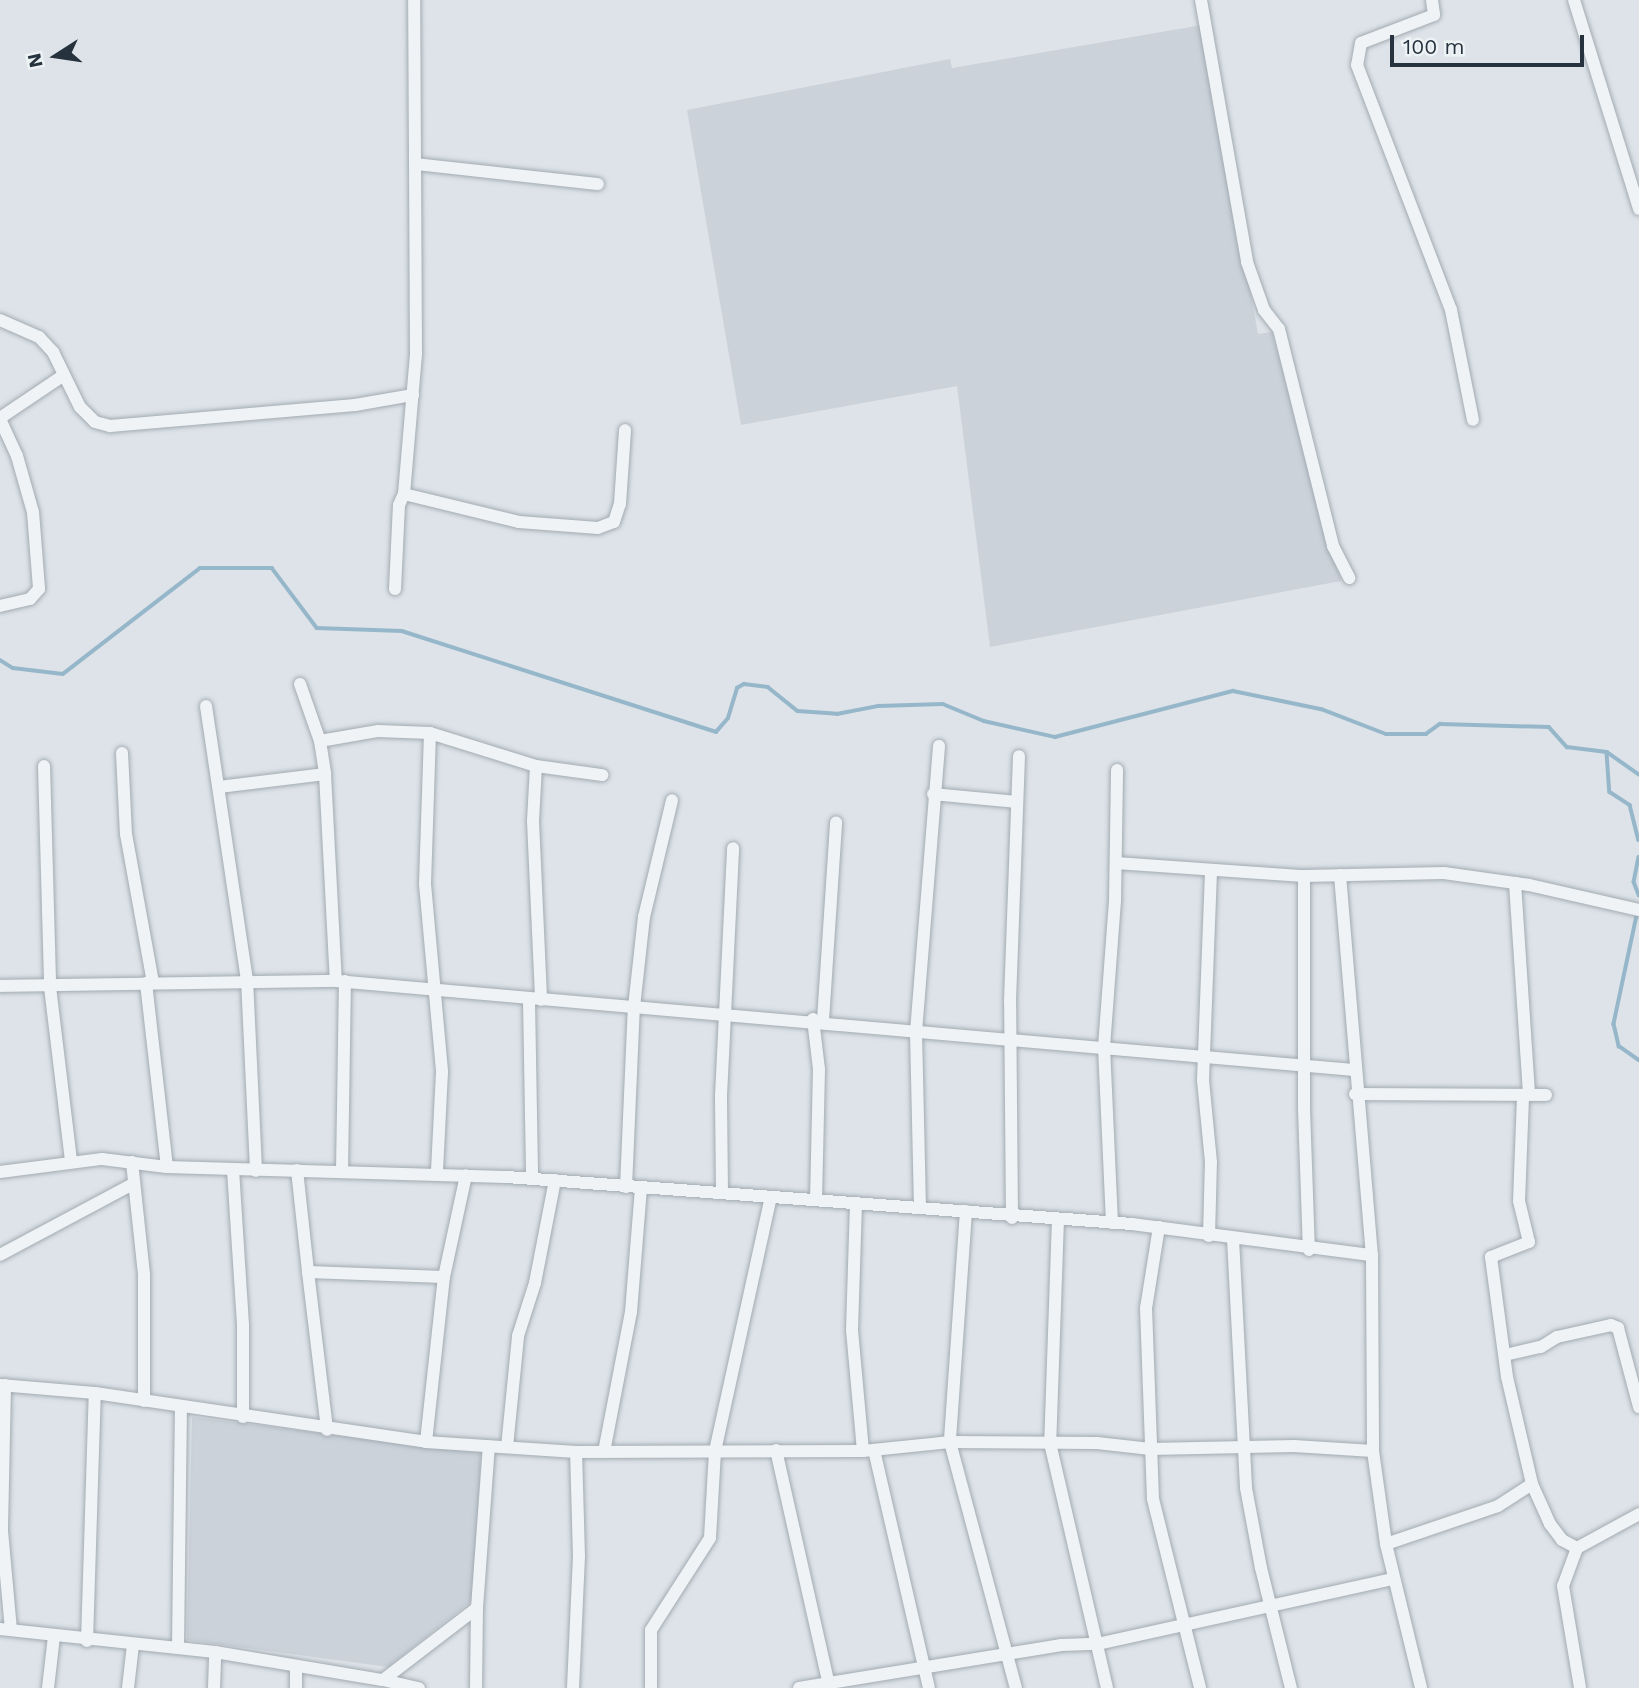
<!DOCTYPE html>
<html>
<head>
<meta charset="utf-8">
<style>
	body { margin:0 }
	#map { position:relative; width:1639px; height:1688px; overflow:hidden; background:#dde3e8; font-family:"Work Sans",sans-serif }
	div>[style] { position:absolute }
	.built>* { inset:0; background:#cbd2da }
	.stream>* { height:3.5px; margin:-1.75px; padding:0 1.75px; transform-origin:1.75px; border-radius:1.75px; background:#96b7ca }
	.roads { filter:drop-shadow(0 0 2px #a2abb2) drop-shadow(0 0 2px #a2abb2) }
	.street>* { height:12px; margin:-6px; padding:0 6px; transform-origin:6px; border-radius:6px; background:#f0f3f6 }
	span { translate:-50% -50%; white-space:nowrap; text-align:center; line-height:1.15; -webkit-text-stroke:6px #edf2f5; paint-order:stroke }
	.north { position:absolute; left:21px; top:21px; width:70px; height:70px; -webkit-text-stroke:5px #edf2f5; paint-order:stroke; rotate:258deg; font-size:19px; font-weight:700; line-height:28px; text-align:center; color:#26333f }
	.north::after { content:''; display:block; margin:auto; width:24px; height:32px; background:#26333f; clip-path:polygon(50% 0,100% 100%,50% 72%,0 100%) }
	.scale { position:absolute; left:1390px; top:35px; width:194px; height:32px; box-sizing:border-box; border:4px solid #26333f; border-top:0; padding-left:9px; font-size:21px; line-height:24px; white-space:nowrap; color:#26333f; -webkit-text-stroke:5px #edf2f5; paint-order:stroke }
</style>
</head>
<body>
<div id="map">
	<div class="built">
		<div style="clip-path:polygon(1202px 25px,1258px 334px,1272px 332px,1341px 581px,990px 647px,957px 386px,741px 425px,687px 110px,950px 59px,952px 68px)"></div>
		<div style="clip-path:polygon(192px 1417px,481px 1453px,474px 1599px,388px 1667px,187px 1640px)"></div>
	</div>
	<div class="stream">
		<div style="left:0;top:660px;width:15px;rotate:32deg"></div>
		<div style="left:13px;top:668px;width:50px;rotate:6.8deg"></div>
		<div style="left:63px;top:674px;width:173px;rotate:-37.7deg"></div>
		<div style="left:200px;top:568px;width:72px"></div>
		<div style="left:272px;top:568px;width:75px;rotate:53.1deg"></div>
		<div style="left:317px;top:628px;width:85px;rotate:2deg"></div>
		<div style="left:402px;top:631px;width:330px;rotate:17.8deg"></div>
		<div style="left:716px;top:732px;width:18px;rotate:-49deg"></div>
		<div style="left:728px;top:718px;width:31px;rotate:-73deg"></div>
		<div style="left:737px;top:688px;width:8px;rotate:-30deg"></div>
		<div style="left:744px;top:684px;width:24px;rotate:7deg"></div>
		<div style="left:768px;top:687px;width:38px;rotate:39deg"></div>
		<div style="left:798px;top:711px;width:39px;rotate:4deg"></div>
		<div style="left:837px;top:714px;width:42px;rotate:-11deg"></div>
		<div style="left:878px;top:706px;width:65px;rotate:-1.8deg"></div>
		<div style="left:943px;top:704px;width:44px;rotate:22.5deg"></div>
		<div style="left:984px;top:721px;width:73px;rotate:12.7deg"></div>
		<div style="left:1055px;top:737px;width:184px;rotate:-14.5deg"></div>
		<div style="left:1233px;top:691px;width:90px;rotate:11.6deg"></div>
		<div style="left:1321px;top:709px;width:70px;rotate:21deg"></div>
		<div style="left:1386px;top:734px;width:40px"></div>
		<div style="left:1426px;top:734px;width:17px;rotate:-36deg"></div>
		<div style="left:1440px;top:724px;width:109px;rotate:1.6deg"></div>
		<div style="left:1549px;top:727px;width:27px;rotate:48deg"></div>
		<div style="left:1567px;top:747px;width:40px;rotate:7.1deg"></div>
		<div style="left:1607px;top:752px;width:39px;rotate:35deg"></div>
		<div style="left:1607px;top:753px;width:39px;rotate:86deg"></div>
		<div style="left:1610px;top:792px;width:24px;rotate:33deg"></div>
		<div style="left:1630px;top:805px;width:36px;rotate:76deg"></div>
		<div style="left:1639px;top:857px;width:25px;rotate:101deg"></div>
		<div style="left:1634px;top:882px;width:14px;rotate:69deg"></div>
		<div style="left:1638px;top:911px;width:116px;rotate:102deg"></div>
		<div style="left:1614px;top:1024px;width:23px;rotate:77deg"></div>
		<div style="left:1619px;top:1046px;width:24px;rotate:35deg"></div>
	</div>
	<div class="roads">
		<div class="street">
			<div style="left:1201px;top:0;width:266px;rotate:80deg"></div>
			<div style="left:1247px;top:262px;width:51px;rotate:70.5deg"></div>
			<div style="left:1264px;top:310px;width:24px;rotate:52deg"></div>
			<div style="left:1279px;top:329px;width:224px;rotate:76deg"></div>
			<div style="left:1333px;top:546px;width:36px;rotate:63deg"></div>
			<div style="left:1432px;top:0;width:15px;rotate:82deg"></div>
			<div style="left:1434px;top:15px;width:78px;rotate:159deg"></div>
			<div style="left:1361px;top:43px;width:22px;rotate:100deg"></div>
			<div style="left:1357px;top:65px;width:262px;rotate:69deg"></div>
			<div style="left:1451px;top:310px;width:112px;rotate:78.7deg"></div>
			<div style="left:1574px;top:0;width:219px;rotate:72.7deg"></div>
			<div style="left:416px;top:164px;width:183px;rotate:6.3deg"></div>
			<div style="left:0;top:320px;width:43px;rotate:23.6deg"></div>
			<div style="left:39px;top:337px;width:21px;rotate:47deg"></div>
			<div style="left:53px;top:352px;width:61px;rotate:63.9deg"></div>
			<div style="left:80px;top:407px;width:21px;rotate:45deg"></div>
			<div style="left:95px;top:422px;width:16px;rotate:15deg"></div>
			<div style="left:110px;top:426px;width:246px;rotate:-4.9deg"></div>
			<div style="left:355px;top:405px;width:59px;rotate:-9.8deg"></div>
			<div style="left:0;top:418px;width:77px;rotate:-33.9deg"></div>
			<div style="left:0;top:419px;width:41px;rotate:65.3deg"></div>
			<div style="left:17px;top:456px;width:58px;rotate:74.1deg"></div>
			<div style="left:33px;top:512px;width:77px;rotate:85.5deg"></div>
			<div style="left:39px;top:589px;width:13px;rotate:132deg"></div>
			<div style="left:30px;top:599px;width:31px;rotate:167deg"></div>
			<div style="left:404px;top:494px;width:118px;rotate:13.7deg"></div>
			<div style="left:519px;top:522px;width:79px;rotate:4.3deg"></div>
			<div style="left:598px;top:528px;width:17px;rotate:-21deg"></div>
			<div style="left:614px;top:522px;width:19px;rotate:-72deg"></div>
			<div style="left:620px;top:504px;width:74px;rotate:-86.1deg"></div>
			<div style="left:395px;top:589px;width:84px;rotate:-87.3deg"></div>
			<div style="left:399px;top:505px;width:12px;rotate:-66deg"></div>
			<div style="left:404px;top:494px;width:141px;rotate:-85.1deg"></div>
			<div style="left:416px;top:354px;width:354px;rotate:-90.3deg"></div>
			<div style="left:300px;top:684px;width:60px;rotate:70.7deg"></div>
			<div style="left:320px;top:741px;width:33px;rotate:81deg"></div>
			<div style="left:325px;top:774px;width:207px;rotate:87deg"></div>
			<div style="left:206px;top:706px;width:276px;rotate:81.5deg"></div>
			<div style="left:247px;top:979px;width:192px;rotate:87.3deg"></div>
			<div style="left:430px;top:733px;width:151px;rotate:91.9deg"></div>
			<div style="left:425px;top:884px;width:189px;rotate:84.8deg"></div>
			<div style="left:442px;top:1072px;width:100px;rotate:92.9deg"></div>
			<div style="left:320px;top:741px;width:59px;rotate:-9.8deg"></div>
			<div style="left:378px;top:731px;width:52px;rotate:2.2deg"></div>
			<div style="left:430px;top:733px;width:111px;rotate:17.3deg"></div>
			<div style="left:536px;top:766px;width:67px;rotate:7.8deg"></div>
			<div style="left:122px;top:753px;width:81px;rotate:87.2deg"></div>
			<div style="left:126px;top:834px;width:151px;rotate:79.7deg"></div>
			<div style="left:44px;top:766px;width:221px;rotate:88.4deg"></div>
			<div style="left:50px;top:987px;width:175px;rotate:83.1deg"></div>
			<div style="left:536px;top:766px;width:55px;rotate:93.1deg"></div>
			<div style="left:533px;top:821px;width:179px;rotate:87.4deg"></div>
			<div style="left:219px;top:787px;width:107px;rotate:-7deg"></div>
			<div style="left:933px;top:794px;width:84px;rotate:5.4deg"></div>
			<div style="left:1116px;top:863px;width:188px;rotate:4deg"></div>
			<div style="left:1304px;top:876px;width:140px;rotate:-1.2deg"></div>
			<div style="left:1444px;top:873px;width:86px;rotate:8deg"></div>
			<div style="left:1529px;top:885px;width:113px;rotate:12.8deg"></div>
			<div style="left:1340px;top:875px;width:381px;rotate:85.2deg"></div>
			<div style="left:1372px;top:1255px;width:196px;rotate:89.7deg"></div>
			<div style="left:1373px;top:1451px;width:94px;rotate:82deg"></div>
			<div style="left:1386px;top:1544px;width:148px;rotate:76.3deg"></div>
			<div style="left:1304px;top:876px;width:233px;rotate:90deg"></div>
			<div style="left:1304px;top:1109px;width:141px;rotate:88deg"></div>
			<div style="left:1515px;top:883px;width:212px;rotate:86.2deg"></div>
			<div style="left:146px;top:983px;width:185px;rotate:83.5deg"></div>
			<div style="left:0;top:986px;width:336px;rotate:-0.9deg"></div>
			<div style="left:336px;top:981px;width:1021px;rotate:5deg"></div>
			<div style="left:529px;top:1000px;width:179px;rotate:89deg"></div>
			<div style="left:813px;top:1019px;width:50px;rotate:83.2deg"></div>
			<div style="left:819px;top:1069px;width:131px;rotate:91.3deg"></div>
			<div style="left:823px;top:1020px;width:198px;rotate:-86.2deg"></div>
			<div style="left:1355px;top:1094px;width:191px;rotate:0.3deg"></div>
			<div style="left:1523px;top:1097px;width:104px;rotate:92.2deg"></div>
			<div style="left:1519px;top:1201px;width:42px;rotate:76.3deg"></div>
			<div style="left:1529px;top:1242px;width:41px;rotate:158.5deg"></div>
			<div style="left:1491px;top:1257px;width:121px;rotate:82.4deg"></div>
			<div style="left:1507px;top:1377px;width:110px;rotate:76.8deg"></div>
			<div style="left:1532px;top:1484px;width:44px;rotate:65.8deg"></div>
			<div style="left:1550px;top:1524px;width:20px;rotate:53deg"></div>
			<div style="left:1562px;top:1540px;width:17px;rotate:28deg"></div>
			<div style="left:1577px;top:1548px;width:71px;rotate:-28.7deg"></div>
			<div style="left:132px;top:1162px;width:113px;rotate:83.9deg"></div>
			<div style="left:144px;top:1274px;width:127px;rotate:90deg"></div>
			<div style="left:233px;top:1170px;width:156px;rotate:86.3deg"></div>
			<div style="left:243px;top:1326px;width:91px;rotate:90deg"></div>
			<div style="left:297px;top:1170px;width:103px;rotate:83.8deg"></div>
			<div style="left:308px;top:1272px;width:136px;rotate:2.1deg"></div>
			<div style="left:342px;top:1171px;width:190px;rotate:-89.1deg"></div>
			<div style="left:0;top:1172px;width:103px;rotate:-7.3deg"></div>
			<div style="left:102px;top:1159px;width:65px;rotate:7deg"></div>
			<div style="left:167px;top:1167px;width:340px;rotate:1.7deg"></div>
			<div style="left:507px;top:1177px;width:627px;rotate:4.3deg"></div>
			<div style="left:1132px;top:1224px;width:242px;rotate:7.4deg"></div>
			<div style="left:626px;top:1187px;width:180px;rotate:-87.5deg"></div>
			<div style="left:634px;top:1007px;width:91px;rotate:-83.7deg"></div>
			<div style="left:644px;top:917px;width:120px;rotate:-76.5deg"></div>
			<div style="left:722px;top:1193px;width:97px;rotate:-90.6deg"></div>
			<div style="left:721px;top:1096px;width:248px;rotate:-87.2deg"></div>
			<div style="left:856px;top:1203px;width:127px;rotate:91.8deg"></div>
			<div style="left:852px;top:1330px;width:121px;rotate:84.8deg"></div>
			<div style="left:920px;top:1208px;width:176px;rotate:-91.3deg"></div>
			<div style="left:916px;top:1032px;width:287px;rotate:-85.4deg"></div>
			<div style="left:966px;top:1211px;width:232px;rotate:94deg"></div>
			<div style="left:950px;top:1442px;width:255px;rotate:75deg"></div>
			<div style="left:1012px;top:1218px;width:217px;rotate:-90.5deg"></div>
			<div style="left:1010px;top:1001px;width:245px;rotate:-87.9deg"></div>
			<div style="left:1058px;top:1219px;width:224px;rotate:92deg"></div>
			<div style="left:1050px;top:1443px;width:252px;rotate:76.9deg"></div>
			<div style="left:1112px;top:1223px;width:176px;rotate:-92.6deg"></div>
			<div style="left:1104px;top:1047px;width:146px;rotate:-85.7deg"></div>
			<div style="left:1115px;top:901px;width:131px;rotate:-89.1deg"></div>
			<div style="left:1159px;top:1227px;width:82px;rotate:99.1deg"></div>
			<div style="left:1146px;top:1308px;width:191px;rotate:87.9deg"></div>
			<div style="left:1153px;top:1499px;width:195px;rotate:76deg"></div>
			<div style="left:1209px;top:1236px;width:74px;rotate:-88.5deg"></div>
			<div style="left:1211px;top:1162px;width:82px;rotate:-95.6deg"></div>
			<div style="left:1203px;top:1080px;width:209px;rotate:-87.8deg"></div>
			<div style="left:1233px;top:1239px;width:249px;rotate:87deg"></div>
			<div style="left:1246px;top:1488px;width:81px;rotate:79.4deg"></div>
			<div style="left:1261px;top:1568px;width:124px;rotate:76deg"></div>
			<div style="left:0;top:1255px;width:151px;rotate:-28.1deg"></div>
			<div style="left:308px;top:1272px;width:159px;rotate:83.1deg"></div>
			<div style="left:1505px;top:1355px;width:37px;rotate:-13deg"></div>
			<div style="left:1541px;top:1347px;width:19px;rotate:-32deg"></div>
			<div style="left:1557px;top:1337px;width:55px;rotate:-12.5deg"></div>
			<div style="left:1611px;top:1325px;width:8px;rotate:23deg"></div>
			<div style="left:1618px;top:1328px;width:82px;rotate:75.1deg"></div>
			<div style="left:0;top:1385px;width:95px;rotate:4.8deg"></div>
			<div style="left:95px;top:1393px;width:335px;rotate:8.4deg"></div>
			<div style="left:426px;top:1442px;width:150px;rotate:3.8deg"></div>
			<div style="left:576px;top:1452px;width:287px;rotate:-0.2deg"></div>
			<div style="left:863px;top:1451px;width:87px;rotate:-5.9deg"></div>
			<div style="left:950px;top:1442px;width:147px;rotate:0.4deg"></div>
			<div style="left:1097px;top:1443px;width:54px;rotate:6.3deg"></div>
			<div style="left:1151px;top:1449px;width:143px;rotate:-1.2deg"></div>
			<div style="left:1294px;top:1446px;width:79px;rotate:3.6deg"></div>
			<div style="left:5px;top:1385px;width:146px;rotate:91.2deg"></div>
			<div style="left:2px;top:1531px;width:99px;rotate:84.8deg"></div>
			<div style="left:426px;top:1442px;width:166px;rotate:-83.8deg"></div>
			<div style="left:444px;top:1277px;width:104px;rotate:-77.8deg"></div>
			<div style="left:507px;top:1447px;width:112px;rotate:-84.3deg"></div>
			<div style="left:518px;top:1336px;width:56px;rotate:-72.2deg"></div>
			<div style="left:535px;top:1283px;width:105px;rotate:-79deg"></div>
			<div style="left:776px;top:1450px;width:241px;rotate:77.3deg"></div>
			<div style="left:874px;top:1450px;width:244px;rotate:77deg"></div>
			<div style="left:604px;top:1452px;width:143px;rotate:-79.1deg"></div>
			<div style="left:631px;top:1312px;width:125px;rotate:-85.4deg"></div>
			<div style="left:1386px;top:1544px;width:118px;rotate:-18.7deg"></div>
			<div style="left:1498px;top:1506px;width:40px;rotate:-32.9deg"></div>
			<div style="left:1577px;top:1548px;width:40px;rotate:110.2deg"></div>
			<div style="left:1563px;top:1586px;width:103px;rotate:80.5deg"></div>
			<div style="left:0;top:1629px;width:216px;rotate:6.1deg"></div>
			<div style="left:215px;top:1652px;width:170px;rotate:9.5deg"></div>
			<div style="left:383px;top:1680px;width:118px;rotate:-37.5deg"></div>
			<div style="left:477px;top:1608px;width:162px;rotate:-85.8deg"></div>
			<div style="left:87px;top:1641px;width:248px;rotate:-88.2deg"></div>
			<div style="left:178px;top:1648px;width:240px;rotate:-89.3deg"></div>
			<div style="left:383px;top:1680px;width:37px;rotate:13deg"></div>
			<div style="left:48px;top:1688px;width:52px;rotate:-83.4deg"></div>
			<div style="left:128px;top:1688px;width:43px;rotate:-83.4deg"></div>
			<div style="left:214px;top:1688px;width:36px;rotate:-88deg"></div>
			<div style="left:296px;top:1688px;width:19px;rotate:-90deg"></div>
			<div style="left:476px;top:1688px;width:80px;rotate:-89.3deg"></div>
			<div style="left:573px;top:1688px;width:131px;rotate:-87.4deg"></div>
			<div style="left:579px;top:1557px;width:105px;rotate:-91.6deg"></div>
			<div style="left:651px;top:1688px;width:58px;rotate:-90deg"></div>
			<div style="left:651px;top:1630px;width:109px;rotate:-57.3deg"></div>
			<div style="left:710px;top:1538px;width:87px;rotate:-86.7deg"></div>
			<div style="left:715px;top:1451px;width:260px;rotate:-77.6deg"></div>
			<div style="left:799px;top:1688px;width:266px;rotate:-9.3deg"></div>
			<div style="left:1061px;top:1645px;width:36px;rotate:-2deg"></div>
			<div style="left:1097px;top:1644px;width:303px;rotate:-12.4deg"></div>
		</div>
	</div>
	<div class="north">N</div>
	<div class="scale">100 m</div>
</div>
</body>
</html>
